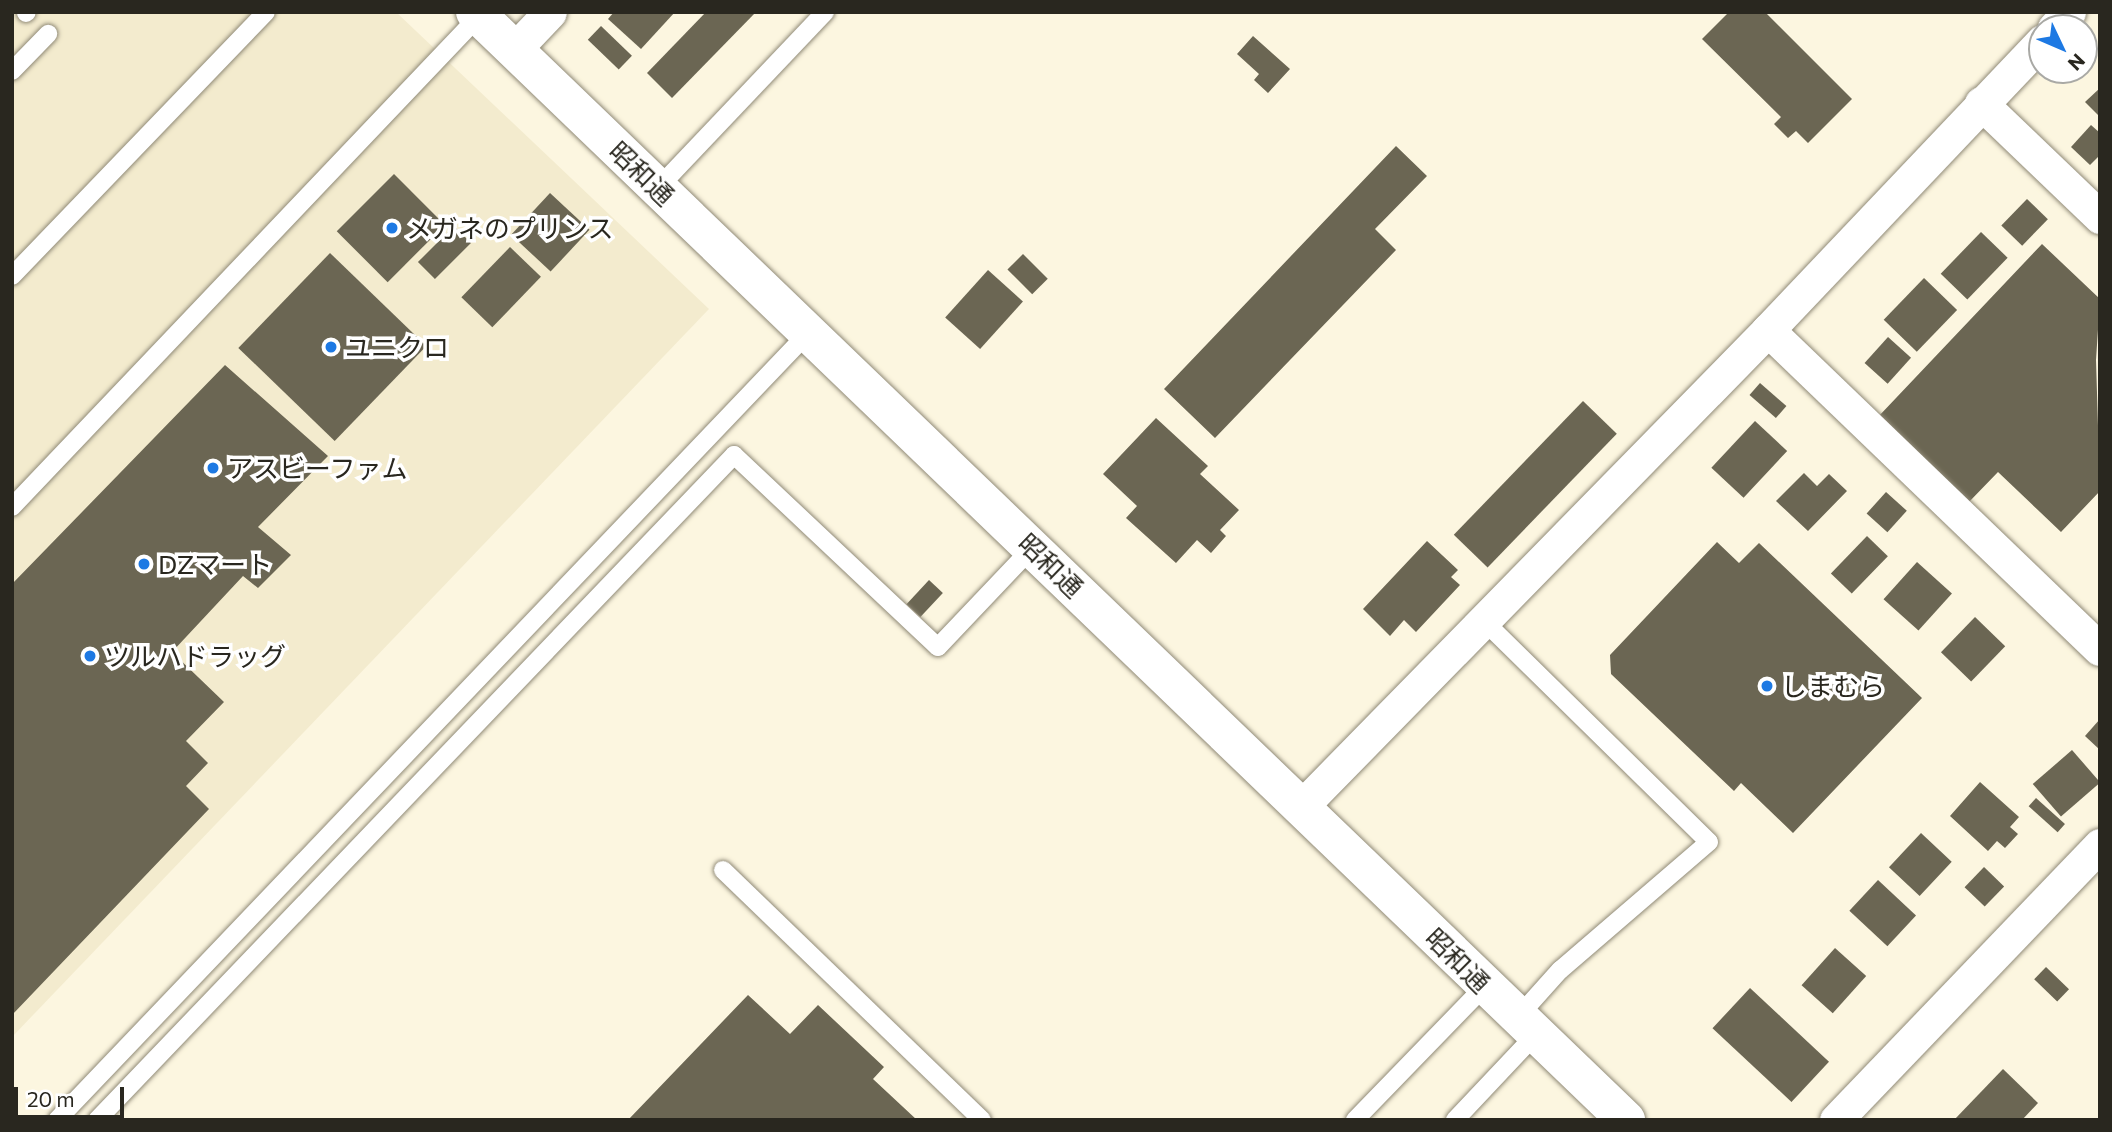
<!DOCTYPE html>
<html>
<head>
<meta charset="utf-8">
<style>
	body { margin:0 }
	#map { position:relative; width:2112px; height:1132px; overflow:hidden; background:#fcf6e0; font-family:Commissioner,"Noto Sans JP",sans-serif }
	div>[style] { position:absolute }
	.built>* { inset:0; background:#f3ebce }
	.building>* { inset:0; background:#6b6653; transform-origin:0 0 }
	.roads { filter:drop-shadow(0 0 2px #908a77) drop-shadow(0 0 2px #908a77) }
	.service>* { height:18px; margin:-9px; padding:0 9px; transform-origin:9px; border-radius:9px; background:#fff }
	.minor>* { height:33px; margin:-16.5px; padding:0 16.5px; transform-origin:16.5px; border-radius:16.5px; background:#fff }
	.tertiary>* { height:38px; margin:-19px; padding:0 19px; transform-origin:19px; border-radius:19px; background:#fff }
	.dots>* { width:19px; height:19px; translate:-50% -50%; box-sizing:border-box; border:4px solid #fff; border-radius:50% }
	span { translate:-50% -50%; white-space:nowrap; text-align:center; line-height:1.15; -webkit-text-stroke:7px #fff; paint-order:stroke }
	.street-label { font-size:26px; color:#29271f }
	.poi-label { font-size:26px; color:#29271f }
	.left { translate:0 -50%; text-align:left }
	.frame { position:absolute; inset:0; border:14px solid #29271f; pointer-events:none }
	.north { position:absolute; left:2028px; top:14px; width:70px; height:70px; box-sizing:border-box; background:#fff; border:2px solid #a9a9a5; border-radius:50%; rotate:134deg; font-size:19px; font-weight:700; line-height:28px; text-align:center; color:#29271f }
	.north::after { content:''; display:block; margin:auto; width:24px; height:32px; background:#1d79e3; clip-path:polygon(50% 0,100% 100%,50% 72%,0 100%) }
	.scale { position:absolute; left:14px; top:1087px; width:110px; height:32px; box-sizing:border-box; border:4px solid #29271f; border-top:0; padding-left:9px; font-size:21px; line-height:24px; white-space:nowrap; color:#29271f; -webkit-text-stroke:5px #fff; paint-order:stroke }
</style>
</head>
<body>
<div id="map">
	<div class="built">
		<div style="clip-path:polygon(12px 12px,396px 12px,709px 309px,12px 1037px)"></div>
	</div>
	<div class="building">
		<div style="clip-path:polygon(614px 12px,675px 12px,641px 49px,608px 19px)"></div>
		<div style="clip-path:polygon(706px 12px,756px 12px,672px 98px,647px 73px)"></div>
		<div style="clip-path:polygon(1729px 12px,1765px 12px,1852px 99px,1808px 143px,1796px 131px,1788px 138px,1774px 124px,1781px 117px,1702px 39px)"></div>
		<div style="left:601px;top:26px;width:43px;height:19px;rotate:44deg"></div>
		<div style="clip-path:polygon(1253px 36px,1290px 69px,1268px 93px,1254px 80px,1259px 74px,1237px 54px)"></div>
		<div style="clip-path:polygon(2100px 88px,2100px 117px,2085px 102px)"></div>
		<div style="clip-path:polygon(2091px 125px,2100px 133px,2100px 155px,2090px 165px,2071px 147px)"></div>
		<div style="clip-path:polygon(1396px 146px,1427px 176px,1375px 229px,1396px 250px,1215px 438px,1164px 389px)"></div>
		<div style="left:394px;top:174px;width:72px;height:81px;rotate:45deg"></div>
		<div style="left:550px;top:193px;width:54px;height:57px;rotate:43deg"></div>
		<div style="left:2027px;top:199px;width:29px;height:37px;rotate:44deg"></div>
		<div style="left:454px;top:226px;width:24px;height:51px;rotate:45deg"></div>
		<div style="left:1981px;top:232px;width:37px;height:58px;rotate:44deg"></div>
		<div style="clip-path:polygon(2042px 244px,2100px 299px,2096px 360px,2100px 491px,2061px 532px,1998px 472px,1968px 503px,1878px 417px)"></div>
		<div style="left:510px;top:247px;width:43px;height:70px;rotate:44deg"></div>
		<div style="left:330px;top:253px;width:134px;height:132px;rotate:44deg"></div>
		<div style="left:1023px;top:254px;width:35px;height:22px;rotate:45deg"></div>
		<div style="left:988px;top:270px;width:47px;height:64px;rotate:42deg"></div>
		<div style="left:1924px;top:278px;width:46px;height:58px;rotate:44deg"></div>
		<div style="left:1888px;top:337px;width:31px;height:35px;rotate:42deg"></div>
		<div style="clip-path:polygon(225px 365px,328px 456px,258px 527px,291px 555px,258px 588px,243px 576px,172px 652px,224px 702px,186px 741px,208px 763px,186px 786px,209px 809px,12px 1015px,12px 584px)"></div>
		<div style="left:1760px;top:383px;width:35px;height:16px;rotate:41deg"></div>
		<div style="left:1583px;top:401px;width:47px;height:186px;rotate:44deg"></div>
		<div style="clip-path:polygon(1156px 418px,1208px 466px,1200px 474px,1239px 510px,1220px 530px,1226px 536px,1211px 553px,1197px 540px,1176px 563px,1126px 518px,1137px 506px,1103px 474px)"></div>
		<div style="left:1755px;top:421px;width:44px;height:64px;rotate:43deg"></div>
		<div style="clip-path:polygon(1804px 473px,1817px 486px,1829px 474px,1847px 491px,1808px 531px,1776px 501px)"></div>
		<div style="left:1886px;top:492px;width:28px;height:29px;rotate:42deg"></div>
		<div style="left:1867px;top:536px;width:29px;height:52px;rotate:44deg"></div>
		<div style="clip-path:polygon(1427px 541px,1458px 570px,1451px 577px,1460px 585px,1416px 632px,1404px 620px,1390px 636px,1363px 609px)"></div>
		<div style="clip-path:polygon(1717px 542px,1739px 563px,1759px 543px,1922px 698px,1793px 833px,1741px 783px,1734px 791px,1611px 674px,1610px 655px)"></div>
		<div style="left:1917px;top:562px;width:47px;height:50px;rotate:42deg"></div>
		<div style="left:929px;top:580px;width:19px;height:33px;rotate:43deg"></div>
		<div style="left:1975px;top:617px;width:42px;height:49px;rotate:44deg"></div>
		<div style="clip-path:polygon(2100px 719px,2100px 750px,2085px 736px)"></div>
		<div style="left:2072px;top:750px;width:43px;height:52px;rotate:49deg"></div>
		<div style="clip-path:polygon(1980px 782px,2019px 817px,2010px 827px,2018px 834px,2005px 848px,1997px 841px,1988px 851px,1950px 816px)"></div>
		<div style="left:2036px;top:798px;width:39px;height:11px;rotate:42deg"></div>
		<div style="left:1921px;top:833px;width:42px;height:47px;rotate:43deg"></div>
		<div style="left:1984px;top:867px;width:28px;height:28px;rotate:44deg"></div>
		<div style="left:1878px;top:880px;width:52px;height:42px;rotate:43deg"></div>
		<div style="left:1835px;top:948px;width:42px;height:50px;rotate:42deg"></div>
		<div style="left:2046px;top:967px;width:32px;height:17px;rotate:44deg"></div>
		<div style="left:1750px;top:988px;width:108px;height:55px;rotate:43deg"></div>
		<div style="clip-path:polygon(748px 995px,790px 1034px,818px 1005px,884px 1067px,873px 1079px,917px 1120px,628px 1120px)"></div>
		<div style="clip-path:polygon(2003px 1069px,2038px 1103px,2022px 1120px,1954px 1120px)"></div>
	</div>
	<div class="roads">
		<div class="service">
			<div style="left:26px;top:13px;width:1px;rotate:-45deg"></div>
			<div style="left:12px;top:71px;width:52px;rotate:-45.8deg"></div>
			<div style="left:658px;top:188px;width:243px;rotate:-46.5deg"></div>
			<div style="left:12px;top:276px;width:366px;rotate:-46.1deg"></div>
			<div style="left:12px;top:507px;width:678px;rotate:-46.44deg"></div>
			<div style="left:1484px;top:621px;width:315px;rotate:44.5deg"></div>
			<div style="left:1709px;top:842px;width:196px;rotate:139.3deg"></div>
			<div style="left:1560px;top:970px;width:64px;rotate:131.9deg"></div>
			<div style="left:723px;top:870px;width:360px;rotate:44deg"></div>
			<div style="left:57px;top:1120px;width:1089px;rotate:-46.34deg"></div>
			<div style="left:97px;top:1120px;width:921px;rotate:-46.23deg"></div>
			<div style="left:734px;top:455px;width:280px;rotate:43.3deg"></div>
			<div style="left:938px;top:647px;width:137px;rotate:-46.5deg"></div>
			<div style="left:1355px;top:1120px;width:187px;rotate:-45.9deg"></div>
			<div style="left:1455px;top:1120px;width:117px;rotate:-46.7deg"></div>
		</div>
		<div class="minor">
			<div style="left:2054px;top:28px;width:22px;rotate:-47deg"></div>
			<div style="left:514px;top:50px;width:52px;rotate:-46.5deg"></div>
			<div style="left:1981px;top:103px;width:165px;rotate:43.8deg"></div>
			<div style="left:1768px;top:330px;width:460px;rotate:43.9deg"></div>
			<div style="left:1303px;top:805px;width:665px;rotate:-45.61deg"></div>
			<div style="left:1768px;top:330px;width:398px;rotate:-46.5deg"></div>
			<div style="left:1836px;top:1120px;width:381px;rotate:-46.2deg"></div>
		</div>
		<div class="tertiary">
			<div style="left:475px;top:12px;width:1598px;rotate:43.91deg"></div>
		</div>
	</div>
	<div class="dots">
		<div style="left:392px;top:228px;background:#1d79e3"></div>
		<div style="left:331px;top:347px;background:#1d79e3"></div>
		<div style="left:213px;top:468px;background:#1d79e3"></div>
		<div style="left:144px;top:564px;background:#1d79e3"></div>
		<div style="left:90px;top:656px;background:#1d79e3"></div>
		<div style="left:1767px;top:686px;background:#1d79e3"></div>
	</div>
	<div class="street-label">
		<span style="left:642px;top:173px;rotate:44deg">昭和通</span>
		<span style="left:1051px;top:565px;rotate:44deg">昭和通</span>
		<span style="left:1458px;top:960px;rotate:45deg">昭和通</span>
	</div>
	<div class="poi-label">
		<span class="left" style="left:406px;top:228px">メガネのプリンス</span>
		<span class="left" style="left:345px;top:347px">ユニクロ</span>
		<span class="left" style="left:227px;top:468px">アスビーファム</span>
		<span class="left" style="left:158px;top:564px">DZマート</span>
		<span class="left" style="left:104px;top:656px">ツルハドラッグ</span>
		<span class="left" style="left:1781px;top:686px">しまむら</span>
	</div>
	<div class="frame"></div>
	<div class="north">N</div>
	<div class="scale">20 m</div>
</div>
</body>
</html>
